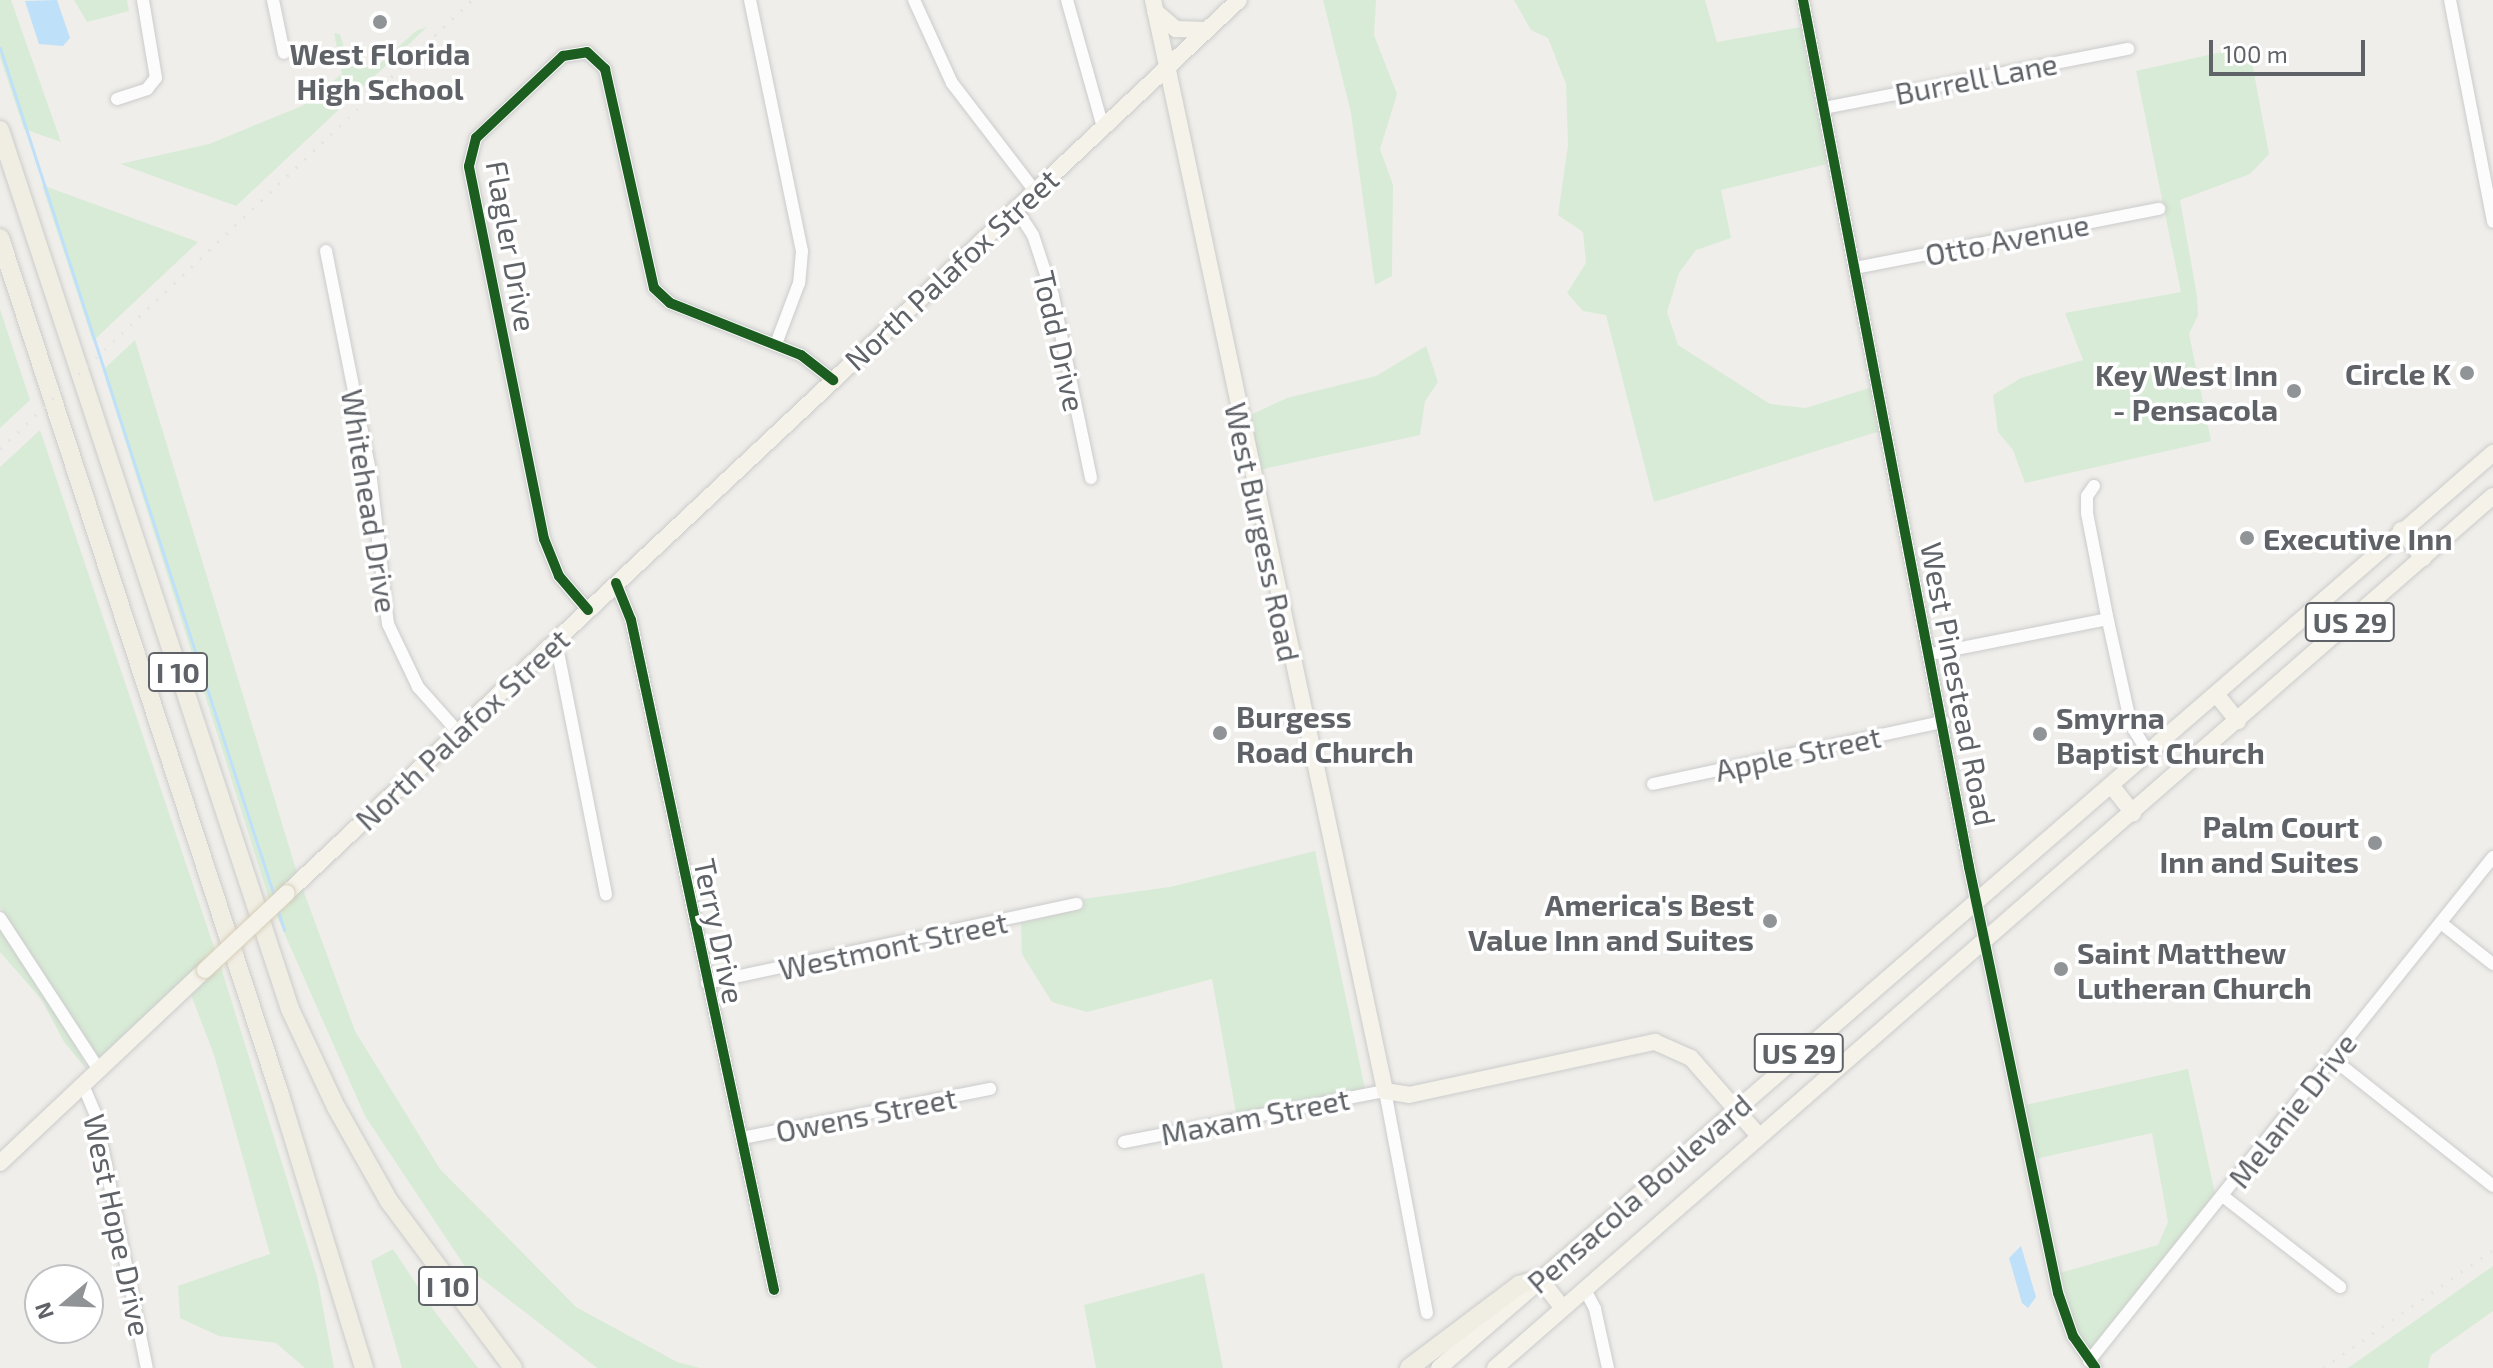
<!DOCTYPE html>
<html>
<head>
<meta charset="utf-8">
<style>
	body { margin:0 }
	#map { position:relative; width:2493px; height:1368px; overflow:hidden; background:#efeeea; font-family:"Exo 2",sans-serif }
	div>[style] { position:absolute }
	.green>* { inset:0; background:#d8ebd6 }
	.water>* { inset:0; background:#bfe0f9 }
	.stream>* { height:3px; margin:-1.5px; padding:0 1.5px; transform-origin:1.5px; border-radius:1.5px; background:#bfe0f9 }
	.roads { filter:drop-shadow(0 0 2px #cbcccc) drop-shadow(0 0 2px #cbcccc) }
	.minor>* { height:12px; margin:-6px; padding:0 6px; transform-origin:6px; border-radius:6px; background:#fdfcfc }
	.major>* { height:16px; margin:-8px; padding:0 8px; transform-origin:8px; border-radius:8px; background:#f4f2e9 }
	.highway>* { height:18px; margin:-9px; padding:0 9px; transform-origin:9px; border-radius:9px; background:#f0ede3 }
	.rail>* { height:3px; margin-top:-1.5px; transform-origin:0; background:repeating-linear-gradient(90deg,#e4e4e4 0 2px,transparent 0 12px) }
	.bridges { filter:drop-shadow(0 0 2px #d7ceb8) drop-shadow(0 0 2px #d7ceb8) }
	.major-bridge>* { height:16px; margin:-8px; padding:0 8px; transform-origin:8px; border-radius:8px; background:#f4f2e9 }
	.cycleway>* { height:10px; margin:-5px; padding:0 5px; transform-origin:5px; border-radius:5px; background:#1b5e20 }
	.dots>* { width:22px; height:22px; translate:-50% -50%; box-sizing:border-box; border:4px solid #fff; border-radius:50% }
	span { translate:-50% -50%; white-space:nowrap; text-align:center; line-height:1.15; -webkit-text-stroke:7px #fff; paint-order:stroke }
	.shield-label span { padding:2px 6px; background:#fff; border:2px solid; border-radius:6px; -webkit-text-stroke-width:0 }
	.shield-label { font-size:28px; color:#5f6368; font-weight:700 }
	.poi-label { font-size:30px; color:#5f6368; font-weight:700 }
	.right { translate:-100% -50%; text-align:right }
	.left { translate:0 -50%; text-align:left }
	.street-label { font-size:30px; color:#5f6368 }
	.north { position:absolute; left:24px; top:1264px; width:80px; height:80px; box-sizing:border-box; background:#fff; border:2px solid #bfc1c3; border-radius:50%; rotate:251deg; font-size:22px; font-weight:700; line-height:32px; text-align:center; color:#5f6368 }
	.north::after { content:''; display:block; margin:auto; width:28px; height:36px; background:#919496; clip-path:polygon(50% 0,100% 100%,50% 72%,0 100%) }
	.scale { position:absolute; left:2209px; top:40px; width:156px; height:36px; box-sizing:border-box; border:4px solid #5f6368; border-top:0; padding-left:10px; font-size:24px; line-height:28px; white-space:nowrap; color:#5f6368; -webkit-text-stroke:6px #fff; paint-order:stroke }
</style>
</head>
<body>
<div id="map">
	<div class="green">
		<div style="clip-path:polygon(0 0,11px 0,61px 142px,24px 129px,0 57px)"></div>
		<div style="clip-path:polygon(74px 0,127px 0,129px 11px,87px 22px)"></div>
		<div style="clip-path:polygon(1323px 0,1376px 0,1374px 35px,1397px 94px,1380px 149px,1393px 185px,1392px 276px,1375px 285px,1351px 113px)"></div>
		<div style="clip-path:polygon(1514px 0,1705px 0,1717px 42px,1801px 27px,1827px 164px,1721px 190px,1731px 238px,1696px 250px,1679px 273px,1667px 312px,1678px 345px,1770px 404px,1806px 408px,1872px 387px,1880px 431px,1654px 502px,1606px 315px,1583px 311px,1567px 293px,1586px 263px,1583px 232px,1558px 215px,1568px 145px,1566px 84px,1548px 38px,1531px 30px)"></div>
		<div style="clip-path:polygon(427px 27px,236px 206px,120px 164px,209px 144px,302px 106px,342px 74px,334px 33px,340px 34px,344px 48px,368px 68px,375px 68px,416px 31px)"></div>
		<div style="clip-path:polygon(2249px 46px,2269px 154px,2250px 174px,2180px 200px,2197px 296px,2198px 315px,2189px 334px,2211px 441px,2025px 483px,2013px 450px,1998px 432px,1993px 395px,2021px 378px,2083px 360px,2065px 313px,2181px 292px,2136px 71px)"></div>
		<div style="clip-path:polygon(42px 185px,198px 242px,93px 341px)"></div>
		<div style="clip-path:polygon(0 309px,30px 400px,0 428px)"></div>
		<div style="clip-path:polygon(135px 340px,298px 876px,270px 902px,103px 370px)"></div>
		<div style="clip-path:polygon(1426px 346px,1438px 382px,1425px 401px,1420px 435px,1259px 470px,1248px 416px,1287px 398px,1376px 376px)"></div>
		<div style="clip-path:polygon(40px 430px,216px 953px,100px 1061px,0 907px,0 467px)"></div>
		<div style="clip-path:polygon(1315px 851px,1365px 1089px,1236px 1113px,1212px 979px,1087px 1012px,1052px 1002px,1022px 954px,1021px 923px,1084px 908px,1083px 899px,1170px 887px)"></div>
		<div style="clip-path:polygon(302px 887px,355px 1031px,440px 1169px,576px 1307px,677px 1362px,700px 1368px,597px 1368px,464px 1265px,365px 1116px,275px 912px)"></div>
		<div style="clip-path:polygon(0 928px,65px 1025px,89px 1072px,64px 1042px,42px 1000px,0 952px)"></div>
		<div style="clip-path:polygon(220px 964px,317px 1276px,334px 1368px,305px 1368px,276px 1343px,219px 1336px,180px 1318px,178px 1286px,270px 1254px,214px 1055px,190px 992px)"></div>
		<div style="clip-path:polygon(2188px 1069px,2216px 1198px,2091px 1353px,2078px 1334px,2060px 1273px,2158px 1245px,2168px 1222px,2152px 1133px,2035px 1159px,2025px 1105px)"></div>
		<div style="clip-path:polygon(393px 1249px,432px 1308px,478px 1368px,402px 1368px,371px 1261px)"></div>
		<div style="clip-path:polygon(2493px 1266px,2493px 1311px,2431px 1355px,2428px 1368px,2348px 1368px)"></div>
		<div style="clip-path:polygon(1204px 1273px,1223px 1368px,1096px 1368px,1084px 1305px)"></div>
	</div>
	<div class="water">
		<div style="clip-path:polygon(57px 0,70px 38px,63px 46px,39px 44px,25px 1px)"></div>
		<div style="clip-path:polygon(2021px 1246px,2036px 1297px,2028px 1308px,2022px 1303px,2009px 1258px)"></div>
	</div>
	<div class="stream">
		<div style="left:0;top:48px;width:891px;rotate:72.09deg"></div>
		<div style="left:278px;top:911px;width:20px;rotate:72deg"></div>
	</div>
	<div class="roads">
		<div class="minor">
			<div style="left:273px;top:0;width:54px;rotate:78.3deg"></div>
			<div style="left:750px;top:0;width:256px;rotate:78.3deg"></div>
			<div style="left:802px;top:251px;width:32px;rotate:95deg"></div>
			<div style="left:799px;top:283px;width:65px;rotate:110.7deg"></div>
			<div style="left:914px;top:0;width:91px;rotate:65.4deg"></div>
			<div style="left:952px;top:83px;width:136px;rotate:52.5deg"></div>
			<div style="left:1067px;top:0;width:132px;rotate:74.2deg"></div>
			<div style="left:1803px;top:0;width:883px;rotate:79.16deg"></div>
			<div style="left:1969px;top:867px;width:435px;rotate:78.2deg"></div>
			<div style="left:2058px;top:1293px;width:46px;rotate:70.8deg"></div>
			<div style="left:2073px;top:1336px;width:39px;rotate:55deg"></div>
			<div style="left:2450px;top:0;width:226px;rotate:79deg"></div>
			<div style="left:117px;top:99px;width:32px;rotate:-18deg"></div>
			<div style="left:147px;top:89px;width:14px;rotate:-51deg"></div>
			<div style="left:156px;top:78px;width:79px;rotate:-99.5deg"></div>
			<div style="left:1824px;top:108px;width:310px;rotate:-11deg"></div>
			<div style="left:1016px;top:209px;width:31px;rotate:57deg"></div>
			<div style="left:1033px;top:235px;width:64px;rotate:71.8deg"></div>
			<div style="left:1053px;top:296px;width:186px;rotate:78.2deg"></div>
			<div style="left:326px;top:251px;width:224px;rotate:78.7deg"></div>
			<div style="left:370px;top:471px;width:154px;rotate:83.3deg"></div>
			<div style="left:388px;top:624px;width:70px;rotate:64.5deg"></div>
			<div style="left:418px;top:687px;width:60px;rotate:48.4deg"></div>
			<div style="left:1855px;top:268px;width:310px;rotate:-11deg"></div>
			<div style="left:2094px;top:486px;width:12px;rotate:125deg"></div>
			<div style="left:2087px;top:496px;width:17px;rotate:90deg"></div>
			<div style="left:2087px;top:513px;width:105px;rotate:79deg"></div>
			<div style="left:2107px;top:616px;width:112px;rotate:77.6deg"></div>
			<div style="left:2131px;top:725px;width:32px;rotate:58deg"></div>
			<div style="left:616px;top:583px;width:40px;rotate:68deg"></div>
			<div style="left:631px;top:620px;width:685px;rotate:77.95deg"></div>
			<div style="left:588px;top:610px;width:45px;rotate:-130.5deg"></div>
			<div style="left:559px;top:576px;width:40px;rotate:-112deg"></div>
			<div style="left:544px;top:539px;width:380px;rotate:-101.4deg"></div>
			<div style="left:469px;top:166px;width:29px;rotate:-76deg"></div>
			<div style="left:476px;top:138px;width:120px;rotate:-43.3deg"></div>
			<div style="left:563px;top:56px;width:24px;rotate:-9deg"></div>
			<div style="left:587px;top:52px;width:25px;rotate:43deg"></div>
			<div style="left:605px;top:69px;width:224px;rotate:77.4deg"></div>
			<div style="left:654px;top:288px;width:22px;rotate:43deg"></div>
			<div style="left:670px;top:303px;width:141px;rotate:21.7deg"></div>
			<div style="left:801px;top:355px;width:41px;rotate:38deg"></div>
			<div style="left:550px;top:646px;width:14px;rotate:51deg"></div>
			<div style="left:559px;top:657px;width:242px;rotate:78.8deg"></div>
			<div style="left:1931px;top:654px;width:179px;rotate:-11.2deg"></div>
			<div style="left:1653px;top:784px;width:297px;rotate:-12.1deg"></div>
			<div style="left:0;top:918px;width:181px;rotate:56.9deg"></div>
			<div style="left:2441px;top:923px;width:66px;rotate:38.3deg"></div>
			<div style="left:707px;top:983px;width:378px;rotate:-12.1deg"></div>
			<div style="left:2333px;top:1059px;width:204px;rotate:38.4deg"></div>
			<div style="left:83px;top:1085px;width:34px;rotate:67deg"></div>
			<div style="left:96px;top:1116px;width:257px;rotate:78.6deg"></div>
			<div style="left:742px;top:1138px;width:253px;rotate:-11.2deg"></div>
			<div style="left:1124px;top:1142px;width:266px;rotate:-11.1deg"></div>
			<div style="left:1385px;top:1091px;width:226px;rotate:79.3deg"></div>
			<div style="left:2224px;top:1197px;width:147px;rotate:37.8deg"></div>
			<div style="left:1584px;top:1288px;width:24px;rotate:62deg"></div>
			<div style="left:1595px;top:1309px;width:60px;rotate:77.6deg"></div>
			<div style="left:2089px;top:1361px;width:646px;rotate:-51.28deg"></div>
		</div>
		<div class="major">
			<div style="left:1153px;top:0;width:1115px;rotate:77.99deg"></div>
			<div style="left:1385px;top:1091px;width:24px;rotate:9deg"></div>
			<div style="left:1409px;top:1095px;width:252px;rotate:-12.2deg"></div>
			<div style="left:1655px;top:1042px;width:39px;rotate:24deg"></div>
			<div style="left:1691px;top:1058px;width:103px;rotate:48.9deg"></div>
			<div style="left:1155px;top:11px;width:28px;rotate:41deg"></div>
			<div style="left:1176px;top:29px;width:30px;rotate:2deg"></div>
			<div style="left:2401px;top:530px;width:36px;rotate:52deg"></div>
			<div style="left:2216px;top:694px;width:35px;rotate:51deg"></div>
			<div style="left:2111px;top:785px;width:36px;rotate:52deg"></div>
			<div style="left:287px;top:893px;width:1305px;rotate:-43.17deg"></div>
			<div style="left:0;top:1163px;width:282px;rotate:-43.3deg"></div>
			<div style="left:1540px;top:1279px;width:37px;rotate:52deg"></div>
			<div style="left:1439px;top:1368px;width:1396px;rotate:-40.96deg"></div>
			<div style="left:1495px;top:1368px;width:1325px;rotate:-41.15deg"></div>
		</div>
		<div class="highway">
			<div style="left:0;top:130px;width:926px;rotate:71.74deg"></div>
			<div style="left:290px;top:1009px;width:108px;rotate:64.9deg"></div>
			<div style="left:336px;top:1107px;width:108px;rotate:60.6deg"></div>
			<div style="left:389px;top:1201px;width:208px;rotate:53.4deg"></div>
			<div style="left:0;top:238px;width:902px;rotate:71.91deg"></div>
			<div style="left:280px;top:1095px;width:286px;rotate:72.9deg"></div>
			<div style="left:1409px;top:1368px;width:138px;rotate:-37deg"></div>
			<div style="left:1519px;top:1285px;width:22px;rotate:-16deg"></div>
		</div>
	</div>
	<div class="rail">
		<div style="left:0;top:449px;width:651px;rotate:-43.57deg"></div>
		<div style="left:2323px;top:1368px;width:207px;rotate:-34.8deg"></div>
	</div>
	<div class="bridges">
		<div class="major-bridge">
			<div style="left:205px;top:970px;width:112px;rotate:-43.2deg"></div>
		</div>
	</div>
	<div class="cycleway">
		<div style="left:1803px;top:0;width:883px;rotate:79.16deg"></div>
		<div style="left:1969px;top:867px;width:435px;rotate:78.2deg"></div>
		<div style="left:2058px;top:1293px;width:46px;rotate:70.8deg"></div>
		<div style="left:2073px;top:1336px;width:39px;rotate:55deg"></div>
		<div style="left:616px;top:583px;width:40px;rotate:68deg"></div>
		<div style="left:631px;top:620px;width:685px;rotate:77.95deg"></div>
		<div style="left:588px;top:610px;width:45px;rotate:-130.5deg"></div>
		<div style="left:559px;top:576px;width:40px;rotate:-112deg"></div>
		<div style="left:544px;top:539px;width:380px;rotate:-101.4deg"></div>
		<div style="left:469px;top:166px;width:29px;rotate:-76deg"></div>
		<div style="left:476px;top:138px;width:120px;rotate:-43.3deg"></div>
		<div style="left:563px;top:56px;width:24px;rotate:-9deg"></div>
		<div style="left:587px;top:52px;width:25px;rotate:43deg"></div>
		<div style="left:605px;top:69px;width:224px;rotate:77.4deg"></div>
		<div style="left:654px;top:288px;width:22px;rotate:43deg"></div>
		<div style="left:670px;top:303px;width:141px;rotate:21.7deg"></div>
		<div style="left:801px;top:355px;width:41px;rotate:38deg"></div>
	</div>
	<div class="dots">
		<div style="left:380px;top:22px;background:#919496"></div>
		<div style="left:2467px;top:373px;background:#919496"></div>
		<div style="left:2294px;top:391px;background:#919496"></div>
		<div style="left:2247px;top:538px;background:#919496"></div>
		<div style="left:1220px;top:733px;background:#919496"></div>
		<div style="left:2040px;top:734px;background:#919496"></div>
		<div style="left:2375px;top:843px;background:#919496"></div>
		<div style="left:1770px;top:921px;background:#919496"></div>
		<div style="left:2061px;top:969px;background:#919496"></div>
	</div>
	<div class="shield-label">
		<span style="left:2350px;top:622px">US 29</span>
		<span style="left:178px;top:672px">I 10</span>
		<span style="left:1799px;top:1053px">US 29</span>
		<span style="left:448px;top:1286px">I 10</span>
	</div>
	<div class="poi-label">
		<span style="left:380px;top:70px">West Florida<br>High School</span>
		<span class="right" style="left:2451px;top:373px">Circle K</span>
		<span class="right" style="left:2278px;top:391px">Key West Inn<br>- Pensacola</span>
		<span class="left" style="left:2263px;top:538px">Executive Inn</span>
		<span class="left" style="left:1236px;top:733px">Burgess<br>Road Church</span>
		<span class="left" style="left:2056px;top:734px">Smyrna<br>Baptist Church</span>
		<span class="right" style="left:2359px;top:843px">Palm Court<br>Inn and Suites</span>
		<span class="right" style="left:1754px;top:921px">America's Best<br>Value Inn and Suites</span>
		<span class="left" style="left:2077px;top:969px">Saint Matthew<br>Lutheran Church</span>
	</div>
	<div class="street-label">
		<span style="left:1976px;top:78px;rotate:-11deg">Burrell Lane</span>
		<span style="left:2007px;top:239px;rotate:-11deg">Otto Avenue</span>
		<span style="left:512px;top:246px;rotate:80deg">Flagler Drive</span>
		<span style="left:951px;top:269px;rotate:-43deg">North Palafox Street</span>
		<span style="left:1060px;top:341px;rotate:77deg">Todd Drive</span>
		<span style="left:370px;top:501px;rotate:81deg">Whitehead Drive</span>
		<span style="left:1263px;top:532px;rotate:78deg">West Burgess Road</span>
		<span style="left:1959px;top:684px;rotate:79deg">West Pinestead Road</span>
		<span style="left:462px;top:729px;rotate:-43deg">North Palafox Street</span>
		<span style="left:1798px;top:753px;rotate:-12deg">Apple Street</span>
		<span style="left:720px;top:931px;rotate:78deg">Terry Drive</span>
		<span style="left:893px;top:945px;rotate:-12deg">Westmont Street</span>
		<span style="left:2292px;top:1110px;rotate:-52deg">Melanie Drive</span>
		<span style="left:866px;top:1114px;rotate:-11deg">Owens Street</span>
		<span style="left:1255px;top:1116px;rotate:-11deg">Maxam Street</span>
		<span style="left:1639px;top:1193px;rotate:-41deg">Pensacola Boulevard</span>
		<span style="left:118px;top:1225px;rotate:78deg">West Hope Drive</span>
	</div>
	<div class="north">N</div>
	<div class="scale">100 m</div>
</div>
</body>
</html>
